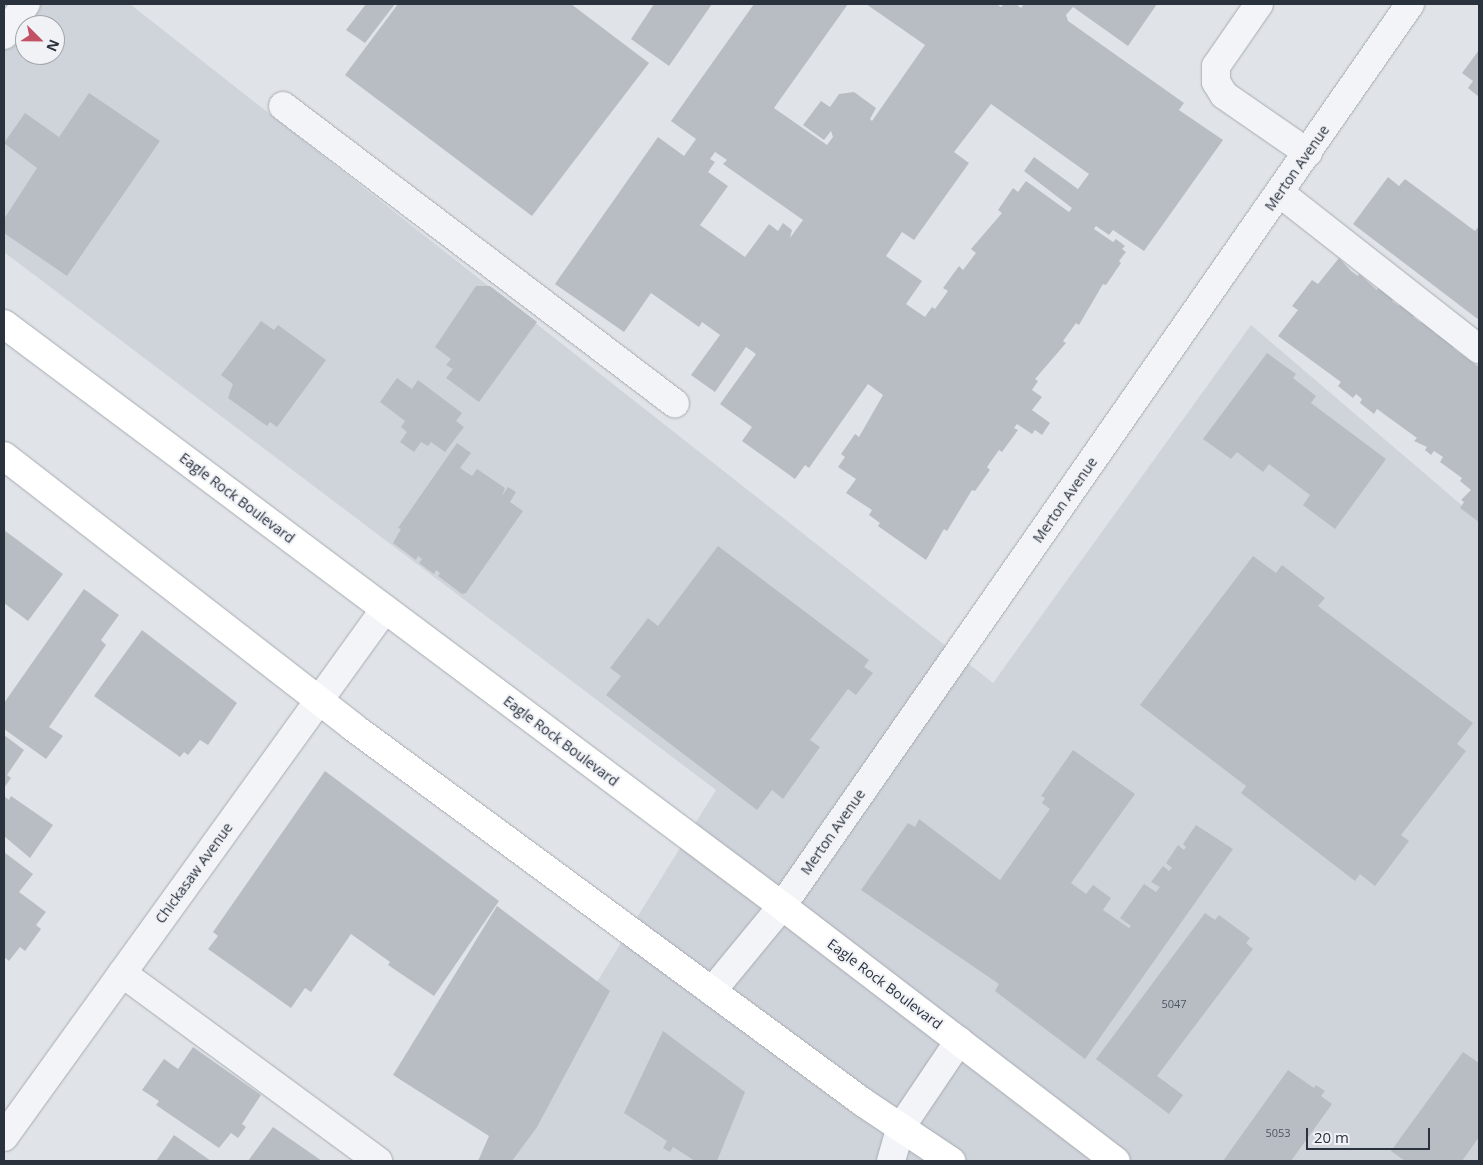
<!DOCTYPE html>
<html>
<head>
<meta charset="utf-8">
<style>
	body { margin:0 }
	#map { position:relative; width:1483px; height:1165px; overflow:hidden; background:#e0e4e8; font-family:"Open Sans",sans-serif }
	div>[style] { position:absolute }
	.built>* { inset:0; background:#cfd3da }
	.building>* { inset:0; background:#b8bdc4 }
	.roads { filter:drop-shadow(0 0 1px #a6abb2) drop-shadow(0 0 1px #a6abb2) }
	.minor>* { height:28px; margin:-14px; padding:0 14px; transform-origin:14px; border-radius:14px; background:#f3f4f7 }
	.major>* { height:28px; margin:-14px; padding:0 14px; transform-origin:14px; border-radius:14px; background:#fff }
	span { translate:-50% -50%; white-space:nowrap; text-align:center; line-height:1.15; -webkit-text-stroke:4px #f0f2f6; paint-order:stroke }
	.number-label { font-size:11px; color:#4e5560 }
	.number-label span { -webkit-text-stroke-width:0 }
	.street-label { font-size:14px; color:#2a323e }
	.frame { position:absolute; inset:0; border:5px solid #2a323e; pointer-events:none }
	.north { position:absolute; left:15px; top:15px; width:50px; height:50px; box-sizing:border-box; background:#f0f2f6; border:1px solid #a1a5ac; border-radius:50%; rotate:113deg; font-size:14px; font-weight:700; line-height:20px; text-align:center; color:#2a323e }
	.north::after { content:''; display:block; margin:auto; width:18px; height:22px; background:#c25165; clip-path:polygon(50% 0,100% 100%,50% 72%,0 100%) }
	.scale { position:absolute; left:1306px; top:1128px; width:124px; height:22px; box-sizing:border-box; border:2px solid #2a323e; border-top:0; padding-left:6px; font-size:15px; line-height:18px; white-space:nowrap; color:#2a323e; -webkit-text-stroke:4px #f0f2f6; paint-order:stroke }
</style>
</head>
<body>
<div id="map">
	<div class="built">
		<div style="clip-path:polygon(evenodd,4px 4px,130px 4px,993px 683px,1251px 325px,1479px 520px,1479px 1161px,486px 1161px,716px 790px,4px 252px,4px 4px,25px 25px,55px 25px,55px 55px,25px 55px,25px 25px)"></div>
	</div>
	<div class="building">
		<div style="clip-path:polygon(366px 4px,395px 4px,365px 43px,346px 30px)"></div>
		<div style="clip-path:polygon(398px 4px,571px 4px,649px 63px,532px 216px,345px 75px)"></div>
		<div style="clip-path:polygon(654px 4px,712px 4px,669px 66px,631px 39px)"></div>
		<div style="clip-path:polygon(evenodd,754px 4px,848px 4px,774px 108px,827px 145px,833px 137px,831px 131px,824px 140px,803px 125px,821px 101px,830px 107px,839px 94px,854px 92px,876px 108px,870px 119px,872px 121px,925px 45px,866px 4px,996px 4px,1001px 7px,1004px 4px,1016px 4px,1021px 8px,1024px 4px,1157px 4px,1128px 46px,1073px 7px,1066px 15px,1068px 21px,1184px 103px,1179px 110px,1223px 140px,1144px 251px,1113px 230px,1109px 235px,1096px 226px,1094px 229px,1113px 242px,1116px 239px,1125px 246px,1122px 249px,1126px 252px,1119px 261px,1121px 263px,1106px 285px,1103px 284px,1079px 325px,1076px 323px,1063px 341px,1066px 343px,1035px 379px,1038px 381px,1032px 390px,1042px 397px,1032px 410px,1050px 423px,1042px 435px,1035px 430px,1032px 434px,1017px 424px,1014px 428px,1018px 430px,1002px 452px,999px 450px,987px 467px,990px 470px,975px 491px,972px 490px,947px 531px,944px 529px,926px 560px,878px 526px,880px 523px,869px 515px,872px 510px,846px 493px,856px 479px,838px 467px,845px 457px,841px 454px,855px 434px,859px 437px,883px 395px,868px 384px,809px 468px,805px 465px,795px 479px,742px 441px,752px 427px,720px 404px,756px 354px,746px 347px,715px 392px,691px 375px,720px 335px,702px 322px,699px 327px,651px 293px,624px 332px,555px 284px,658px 137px,684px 156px,696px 139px,671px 121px,754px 4px,991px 104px,1089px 174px,1078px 189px,1034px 157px,1024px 171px,1072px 208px,1069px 212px,1026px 181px,1018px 192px,1013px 188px,998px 210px,1002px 213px,971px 249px,976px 253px,963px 270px,959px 266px,943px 288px,948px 291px,935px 309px,932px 307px,925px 317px,906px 304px,922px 281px,886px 256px,902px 232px,914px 240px,969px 163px,954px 152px,991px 104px,754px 4px,715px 152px,727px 160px,723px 164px,803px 220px,790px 238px,792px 230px,783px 223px,778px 231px,769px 224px,745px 257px,700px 225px,728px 186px,708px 172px,715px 162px,710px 159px,715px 152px)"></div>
		<div style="clip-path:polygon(1479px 50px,1479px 97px,1468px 88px,1473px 81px,1462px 73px)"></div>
		<div style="clip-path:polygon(89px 93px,160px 141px,67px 276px,4px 233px,4px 219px,37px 168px,4px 143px,25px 113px,59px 137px)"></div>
		<div style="clip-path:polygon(1388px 177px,1399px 186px,1405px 179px,1475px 231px,1479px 226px,1479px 320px,1353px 224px)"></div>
		<div style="clip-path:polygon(1339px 258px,1351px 271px,1358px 276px,1359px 274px,1377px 290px,1380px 286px,1395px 297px,1392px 301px,1399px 306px,1402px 302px,1416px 313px,1413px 317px,1421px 323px,1423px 319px,1437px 329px,1434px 333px,1456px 344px,1453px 348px,1479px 367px,1479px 522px,1460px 508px,1464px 502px,1461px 500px,1471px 490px,1460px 481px,1462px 478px,1440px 462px,1443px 457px,1434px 451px,1431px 455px,1425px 450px,1427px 447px,1414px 441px,1417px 438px,1377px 409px,1374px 414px,1360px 403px,1362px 399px,1356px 394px,1353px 398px,1338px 386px,1341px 382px,1278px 336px,1298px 310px,1292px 306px,1312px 280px,1318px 284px)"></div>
		<div style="clip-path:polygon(476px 286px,490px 286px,537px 322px,479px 402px,446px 378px,453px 369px,446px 365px,451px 359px,435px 347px)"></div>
		<div style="clip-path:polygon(261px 321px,274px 330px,278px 325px,326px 360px,277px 427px,270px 422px,267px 426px,228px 398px,233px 384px,221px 375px)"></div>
		<div style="clip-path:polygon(1267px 353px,1296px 374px,1293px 378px,1316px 396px,1311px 403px,1386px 459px,1335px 529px,1303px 505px,1310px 495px,1269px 464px,1263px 472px,1237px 452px,1231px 459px,1203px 439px)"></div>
		<div style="clip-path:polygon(397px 378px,412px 389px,418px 380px,462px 413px,456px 421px,464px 427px,445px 452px,431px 442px,428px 446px,421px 442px,414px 452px,400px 442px,407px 432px,401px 427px,405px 421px,380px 402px)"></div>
		<div style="clip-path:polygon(457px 443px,471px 453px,460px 468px,472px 476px,477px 469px,505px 488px,502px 496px,508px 487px,516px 492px,510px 502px,523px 511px,466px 593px,462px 594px,438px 576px,440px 573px,436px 570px,434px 574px,419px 563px,422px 559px,418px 556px,416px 560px,393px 543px,401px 529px,398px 528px)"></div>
		<div style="clip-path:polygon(4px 530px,63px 574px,28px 621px,4px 603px)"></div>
		<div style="clip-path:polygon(718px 546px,869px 660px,864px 667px,873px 673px,856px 695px,848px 689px,810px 740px,820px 747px,783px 799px,772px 790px,757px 810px,606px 695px,621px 676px,610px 668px,648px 618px,658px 626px)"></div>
		<div style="clip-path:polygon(1253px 556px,1276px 573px,1282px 565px,1325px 598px,1318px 606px,1473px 723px,1457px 744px,1466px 751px,1401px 835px,1409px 841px,1375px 886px,1360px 874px,1355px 881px,1241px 793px,1246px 786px,1140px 705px)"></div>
		<div style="clip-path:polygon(84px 589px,119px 615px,101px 640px,106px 645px,49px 727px,63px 736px,46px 759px,4px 729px,4px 703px)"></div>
		<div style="clip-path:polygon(142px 630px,237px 703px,208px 745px,200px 740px,188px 755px,184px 752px,180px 757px,94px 696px)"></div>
		<div style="clip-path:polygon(4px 735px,24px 750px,7px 775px,11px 778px,4px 788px)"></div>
		<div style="clip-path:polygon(1073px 750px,1135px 794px,1071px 883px,1086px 894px,1093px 885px,1111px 898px,1103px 910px,1129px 928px,1131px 926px,1120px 918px,1144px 884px,1156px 892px,1160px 887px,1151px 882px,1163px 866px,1169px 871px,1172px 868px,1166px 863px,1178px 845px,1184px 850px,1186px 847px,1183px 844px,1196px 825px,1233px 849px,1085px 1059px,995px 991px,999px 984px,861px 890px,908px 823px,915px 827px,919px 819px,1000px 880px,1050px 809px,1042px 803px,1045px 798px,1041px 796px)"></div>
		<div style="clip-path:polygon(325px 771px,499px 901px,434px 996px,388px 965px,390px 962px,351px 934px,311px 992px,305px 988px,291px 1008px,208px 949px,218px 936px,213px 932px)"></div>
		<div style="clip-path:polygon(4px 796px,9px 800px,11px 796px,53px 825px,30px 858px,4px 836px)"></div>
		<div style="clip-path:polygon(4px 852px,33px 874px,19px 892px,46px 912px,36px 925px,41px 929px,25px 951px,20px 947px,9px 961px,4px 957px)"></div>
		<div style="clip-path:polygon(497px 906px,610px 991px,537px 1127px,512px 1161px,478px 1161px,489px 1136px,393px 1075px)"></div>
		<div style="clip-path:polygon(1205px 913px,1215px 920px,1219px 915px,1250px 938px,1246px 943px,1253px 949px,1157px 1076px,1183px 1095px,1169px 1114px,1096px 1059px)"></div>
		<div style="clip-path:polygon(663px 1031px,745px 1092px,717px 1161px,695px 1161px,673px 1147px,670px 1152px,663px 1148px,667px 1141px,624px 1113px)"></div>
		<div style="clip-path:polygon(193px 1047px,261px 1095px,242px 1124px,246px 1127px,238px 1138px,231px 1133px,219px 1148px,156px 1105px,159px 1101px,142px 1090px,164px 1059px,178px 1069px)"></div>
		<div style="clip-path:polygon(1463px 1052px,1479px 1063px,1479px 1137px,1462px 1161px,1405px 1161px,1391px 1151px)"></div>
		<div style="clip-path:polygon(1288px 1070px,1314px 1088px,1316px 1085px,1325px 1091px,1321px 1096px,1332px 1104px,1291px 1161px,1223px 1161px)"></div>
		<div style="clip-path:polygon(273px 1127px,322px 1161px,248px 1161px)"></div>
		<div style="clip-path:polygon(174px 1135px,211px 1161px,156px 1161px)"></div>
	</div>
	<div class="roads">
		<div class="minor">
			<div style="left:1259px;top:4px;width:75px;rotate:124.7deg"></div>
			<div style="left:1216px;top:66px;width:16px;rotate:90deg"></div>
			<div style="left:1216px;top:82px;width:15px;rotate:58deg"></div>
			<div style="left:1224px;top:95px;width:102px;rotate:34.6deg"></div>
			<div style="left:4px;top:35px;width:38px;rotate:-55deg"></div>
			<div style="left:283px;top:106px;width:492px;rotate:37.2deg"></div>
			<div style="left:1280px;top:193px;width:253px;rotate:38.1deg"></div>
			<div style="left:122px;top:973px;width:318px;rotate:36.3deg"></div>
			<div style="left:712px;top:991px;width:110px;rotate:-50.5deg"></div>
			<div style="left:782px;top:906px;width:1099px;rotate:-55.15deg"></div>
			<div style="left:4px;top:1137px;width:651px;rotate:-54.19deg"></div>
			<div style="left:891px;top:1161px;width:35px;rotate:-74deg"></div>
			<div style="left:901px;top:1127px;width:104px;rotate:-56deg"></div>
		</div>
		<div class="major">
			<div style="left:4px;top:324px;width:972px;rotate:36.8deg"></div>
			<div style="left:782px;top:906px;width:420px;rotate:37.4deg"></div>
			<div style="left:4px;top:456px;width:442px;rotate:37.8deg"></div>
			<div style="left:353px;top:727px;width:634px;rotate:36.35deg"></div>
			<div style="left:864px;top:1103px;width:105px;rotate:33.7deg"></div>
		</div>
	</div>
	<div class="number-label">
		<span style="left:1174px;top:1004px">5047</span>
		<span style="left:1278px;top:1133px">5053</span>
	</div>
	<div class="street-label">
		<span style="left:1297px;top:168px;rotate:-55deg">Merton Avenue</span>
		<span style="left:237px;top:498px;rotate:37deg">Eagle Rock Boulevard</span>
		<span style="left:1065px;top:500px;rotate:-55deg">Merton Avenue</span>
		<span style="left:561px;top:741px;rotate:37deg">Eagle Rock Boulevard</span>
		<span style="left:833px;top:832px;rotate:-55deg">Merton Avenue</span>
		<span style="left:194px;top:873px;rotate:-54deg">Chickasaw Avenue</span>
		<span style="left:885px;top:984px;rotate:37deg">Eagle Rock Boulevard</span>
	</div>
	<div class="frame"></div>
	<div class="north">N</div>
	<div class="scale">20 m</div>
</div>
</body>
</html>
